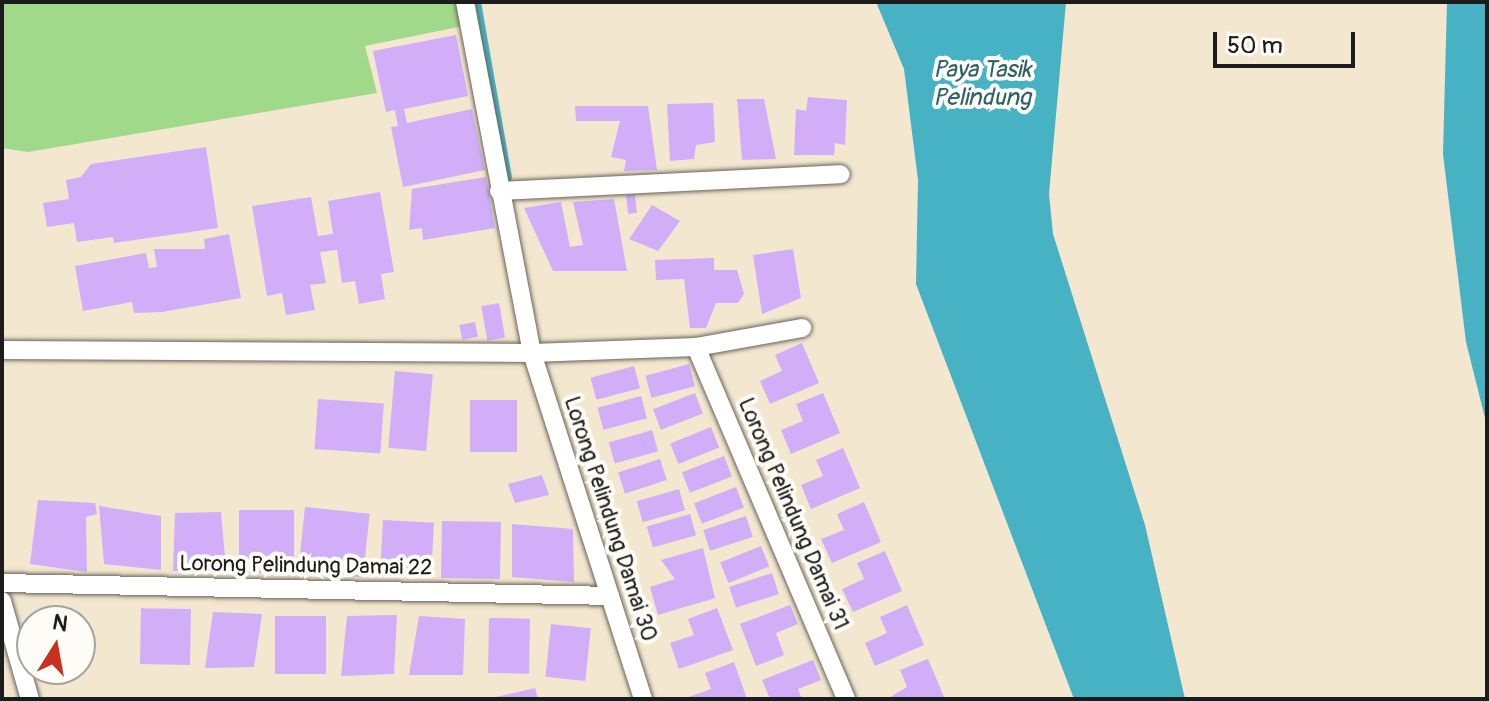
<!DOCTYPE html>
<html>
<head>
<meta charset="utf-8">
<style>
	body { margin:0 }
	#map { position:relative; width:1489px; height:701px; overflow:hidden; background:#f3e7cf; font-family:Pangolin,sans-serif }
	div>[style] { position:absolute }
	.green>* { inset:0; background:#a1d98b }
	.water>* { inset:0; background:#46b2c3 }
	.stream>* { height:6px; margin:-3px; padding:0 3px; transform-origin:3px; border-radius:3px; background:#46b2c3 }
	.building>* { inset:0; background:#d1aef7; transform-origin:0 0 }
	.roads { filter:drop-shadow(0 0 2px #67635b) drop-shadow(0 0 2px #67635b) }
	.street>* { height:18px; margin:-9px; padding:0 9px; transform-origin:9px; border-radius:9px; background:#fff }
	span { translate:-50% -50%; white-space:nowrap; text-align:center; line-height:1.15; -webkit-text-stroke:8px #fdfcf7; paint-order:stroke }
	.street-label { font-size:22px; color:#1c1c1c }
	.water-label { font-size:24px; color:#2f6067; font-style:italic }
	.frame { position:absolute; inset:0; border:4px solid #1c1c1c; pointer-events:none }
	.north { position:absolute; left:16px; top:605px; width:80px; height:80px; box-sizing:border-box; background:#fdfcf7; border:2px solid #a3a29f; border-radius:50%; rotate:11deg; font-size:22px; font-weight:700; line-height:32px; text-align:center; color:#1c1c1c }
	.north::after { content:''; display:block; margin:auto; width:28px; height:36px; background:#c8321e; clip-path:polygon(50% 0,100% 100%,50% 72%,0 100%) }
	.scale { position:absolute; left:1213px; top:32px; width:142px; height:36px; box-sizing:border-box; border:4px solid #1c1c1c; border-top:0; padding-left:10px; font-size:24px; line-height:28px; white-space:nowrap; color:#1c1c1c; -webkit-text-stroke:6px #fdfcf7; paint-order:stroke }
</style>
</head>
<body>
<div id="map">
	<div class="green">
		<div style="clip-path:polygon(2px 2px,463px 2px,468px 25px,365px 46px,377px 93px,28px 152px,2px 148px)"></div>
	</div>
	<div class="water">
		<div style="clip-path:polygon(876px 2px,1066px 2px,1049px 194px,1053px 234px,1145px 525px,1185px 699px,1074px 699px,916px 284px,918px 180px,904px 69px)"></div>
		<div style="clip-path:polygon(1447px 2px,1487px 2px,1487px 426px,1466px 342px,1443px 154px)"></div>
	</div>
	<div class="stream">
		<div style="left:478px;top:2px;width:178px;rotate:80deg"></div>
	</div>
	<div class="building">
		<div style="clip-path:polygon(456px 35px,468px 96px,404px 109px,407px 123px,472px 109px,485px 170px,403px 187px,391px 127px,398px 126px,395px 110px,386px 112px,373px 51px)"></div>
		<div style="clip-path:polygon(808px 97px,847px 100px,845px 145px,835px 143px,834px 155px,794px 155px,796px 109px,806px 111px)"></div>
		<div style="clip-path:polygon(737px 99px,764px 99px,776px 159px,742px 160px)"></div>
		<div style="clip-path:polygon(713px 103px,715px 142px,696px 145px,694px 159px,670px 161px,667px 104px)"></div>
		<div style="clip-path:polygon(575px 106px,648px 106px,657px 170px,624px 171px,626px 160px,611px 157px,620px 121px,576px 121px)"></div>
		<div style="clip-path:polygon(206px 147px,218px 228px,114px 243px,113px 237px,77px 242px,74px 223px,47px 227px,43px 203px,69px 199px,66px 180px,81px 177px,91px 164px)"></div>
		<div style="clip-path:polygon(486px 177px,495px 228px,423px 240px,422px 228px,409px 230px,412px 189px)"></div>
		<div style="clip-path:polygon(380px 192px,394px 272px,381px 274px,385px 299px,359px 304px,355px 281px,342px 283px,337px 250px,320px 252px,326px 283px,310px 285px,315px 310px,286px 315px,282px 293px,267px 296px,252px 206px,311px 197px,318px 236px,333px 234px,328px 201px)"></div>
		<div style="left:635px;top:194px;width:19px;height:9px;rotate:84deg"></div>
		<div style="clip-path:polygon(614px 199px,627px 271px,553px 271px,524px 208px,561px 202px,570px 247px,583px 245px,573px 202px)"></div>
		<div style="clip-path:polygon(652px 205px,680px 221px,658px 251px,629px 239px)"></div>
		<div style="clip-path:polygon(229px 234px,241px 298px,162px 312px,134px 313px,132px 302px,83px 311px,75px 266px,146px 253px,149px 268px,157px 267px,154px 249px,205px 249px,204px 239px)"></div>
		<div style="clip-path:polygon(793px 249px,801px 298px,762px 314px,753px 255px)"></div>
		<div style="clip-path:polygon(714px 258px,714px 270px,737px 270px,744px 294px,738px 303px,716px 303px,706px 328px,690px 328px,684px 279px,656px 280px,655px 260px)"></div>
		<div style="left:499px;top:303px;width:35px;height:18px;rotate:80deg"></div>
		<div style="left:475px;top:322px;width:15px;height:16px;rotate:79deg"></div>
		<div style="clip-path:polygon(802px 343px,819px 383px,770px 404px,760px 381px,782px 371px,775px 355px)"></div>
		<div style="left:689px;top:364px;width:23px;height:45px;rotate:75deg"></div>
		<div style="left:634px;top:366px;width:23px;height:45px;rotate:75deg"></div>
		<div style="left:395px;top:371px;width:38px;height:77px;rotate:5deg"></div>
		<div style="left:695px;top:393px;width:22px;height:45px;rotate:69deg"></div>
		<div style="clip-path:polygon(823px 393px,840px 433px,791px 454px,781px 430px,803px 421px,796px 404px)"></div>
		<div style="left:641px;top:396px;width:23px;height:45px;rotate:75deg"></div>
		<div style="left:318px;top:399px;width:66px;height:50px;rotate:4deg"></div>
		<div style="left:470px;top:400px;width:47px;height:52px"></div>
		<div style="left:711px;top:427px;width:22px;height:44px;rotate:68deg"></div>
		<div style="left:652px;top:430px;width:22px;height:45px;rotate:74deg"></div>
		<div style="clip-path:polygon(843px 448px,860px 488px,811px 509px,801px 485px,823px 476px,816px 460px)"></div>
		<div style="left:724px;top:456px;width:22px;height:45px;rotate:69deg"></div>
		<div style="left:660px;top:459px;width:22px;height:44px;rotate:72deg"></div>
		<div style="clip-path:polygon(542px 475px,549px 495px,515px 503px,508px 484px)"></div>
		<div style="left:736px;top:487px;width:22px;height:45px;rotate:69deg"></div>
		<div style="left:679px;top:489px;width:22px;height:44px;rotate:74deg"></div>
		<div style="clip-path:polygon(38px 500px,95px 503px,97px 514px,86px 517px,87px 572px,30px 564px)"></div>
		<div style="clip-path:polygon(864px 502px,881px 542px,832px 563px,821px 539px,844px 530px,837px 514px)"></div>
		<div style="clip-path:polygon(99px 506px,161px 516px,161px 570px,104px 564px)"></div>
		<div style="left:305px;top:507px;width:65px;height:64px;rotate:6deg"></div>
		<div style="left:239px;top:510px;width:55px;height:63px"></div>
		<div style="clip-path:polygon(221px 512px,226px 568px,173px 571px,175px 513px)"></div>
		<div style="left:690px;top:514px;width:22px;height:45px;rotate:74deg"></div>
		<div style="left:746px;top:516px;width:22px;height:45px;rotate:72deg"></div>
		<div style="left:383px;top:520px;width:51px;height:52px;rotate:3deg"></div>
		<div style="left:442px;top:521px;width:59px;height:57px;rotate:1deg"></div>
		<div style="clip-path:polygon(512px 524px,573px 529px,574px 582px,512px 577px)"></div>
		<div style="left:761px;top:546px;width:22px;height:44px;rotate:68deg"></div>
		<div style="clip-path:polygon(703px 548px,715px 598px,658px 615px,650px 587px,675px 579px,661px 560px)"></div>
		<div style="clip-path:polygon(885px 551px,902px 591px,853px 612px,842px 589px,864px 579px,857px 563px)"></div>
		<div style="left:772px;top:573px;width:22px;height:45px;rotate:72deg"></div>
		<div style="clip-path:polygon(790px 605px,798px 624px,776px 633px,784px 655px,756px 666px,740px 624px)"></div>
		<div style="clip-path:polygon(907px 605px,924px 645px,875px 666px,865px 643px,887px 633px,880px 617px)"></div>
		<div style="clip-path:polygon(717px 608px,733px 650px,679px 669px,670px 643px,694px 635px,688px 619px)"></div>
		<div style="left:191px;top:609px;width:56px;height:50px;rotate:91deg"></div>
		<div style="clip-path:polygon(213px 612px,262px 614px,254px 667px,205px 668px)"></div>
		<div style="clip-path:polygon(397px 615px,394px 674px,341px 676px,347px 616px)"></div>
		<div style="left:275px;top:616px;width:51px;height:58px"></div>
		<div style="clip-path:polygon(419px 616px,465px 619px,463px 675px,409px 675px)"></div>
		<div style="left:489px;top:618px;width:41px;height:55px;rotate:1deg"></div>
		<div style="left:551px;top:624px;width:40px;height:53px;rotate:6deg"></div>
		<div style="clip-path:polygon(928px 659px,945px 699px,887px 699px,907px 687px,900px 670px)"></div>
		<div style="clip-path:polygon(813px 660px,821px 680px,798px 689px,802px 699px,770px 699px,762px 680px)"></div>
		<div style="clip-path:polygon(734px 662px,747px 699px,683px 699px,711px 689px,705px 673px)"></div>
		<div style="clip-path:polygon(535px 688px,538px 699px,492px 699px,492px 698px)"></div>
	</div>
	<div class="roads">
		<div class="street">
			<div style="left:465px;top:2px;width:357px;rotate:79.2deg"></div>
			<div style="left:532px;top:353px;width:363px;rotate:72.2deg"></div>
			<div style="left:499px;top:191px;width:342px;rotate:-2.8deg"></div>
			<div style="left:696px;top:347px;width:383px;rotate:66.9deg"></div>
			<div style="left:2px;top:350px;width:530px;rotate:0.32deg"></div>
			<div style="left:532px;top:353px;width:164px;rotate:-2.1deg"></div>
			<div style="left:696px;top:347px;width:108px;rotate:-10.2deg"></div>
			<div style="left:2px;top:583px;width:608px;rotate:1.22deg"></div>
			<div style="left:2px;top:601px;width:102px;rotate:74.1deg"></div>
		</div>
	</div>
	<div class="street-label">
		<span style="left:793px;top:514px;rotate:67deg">Lorong Pelindung Damai 31</span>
		<span style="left:610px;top:519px;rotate:72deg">Lorong Pelindung Damai 30</span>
		<span style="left:306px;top:566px;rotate:1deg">Lorong Pelindung Damai 22</span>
	</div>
	<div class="water-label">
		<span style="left:982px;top:84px">Paya Tasik<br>Pelindung</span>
	</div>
	<div class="frame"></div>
	<div class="north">N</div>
	<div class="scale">50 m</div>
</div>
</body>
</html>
